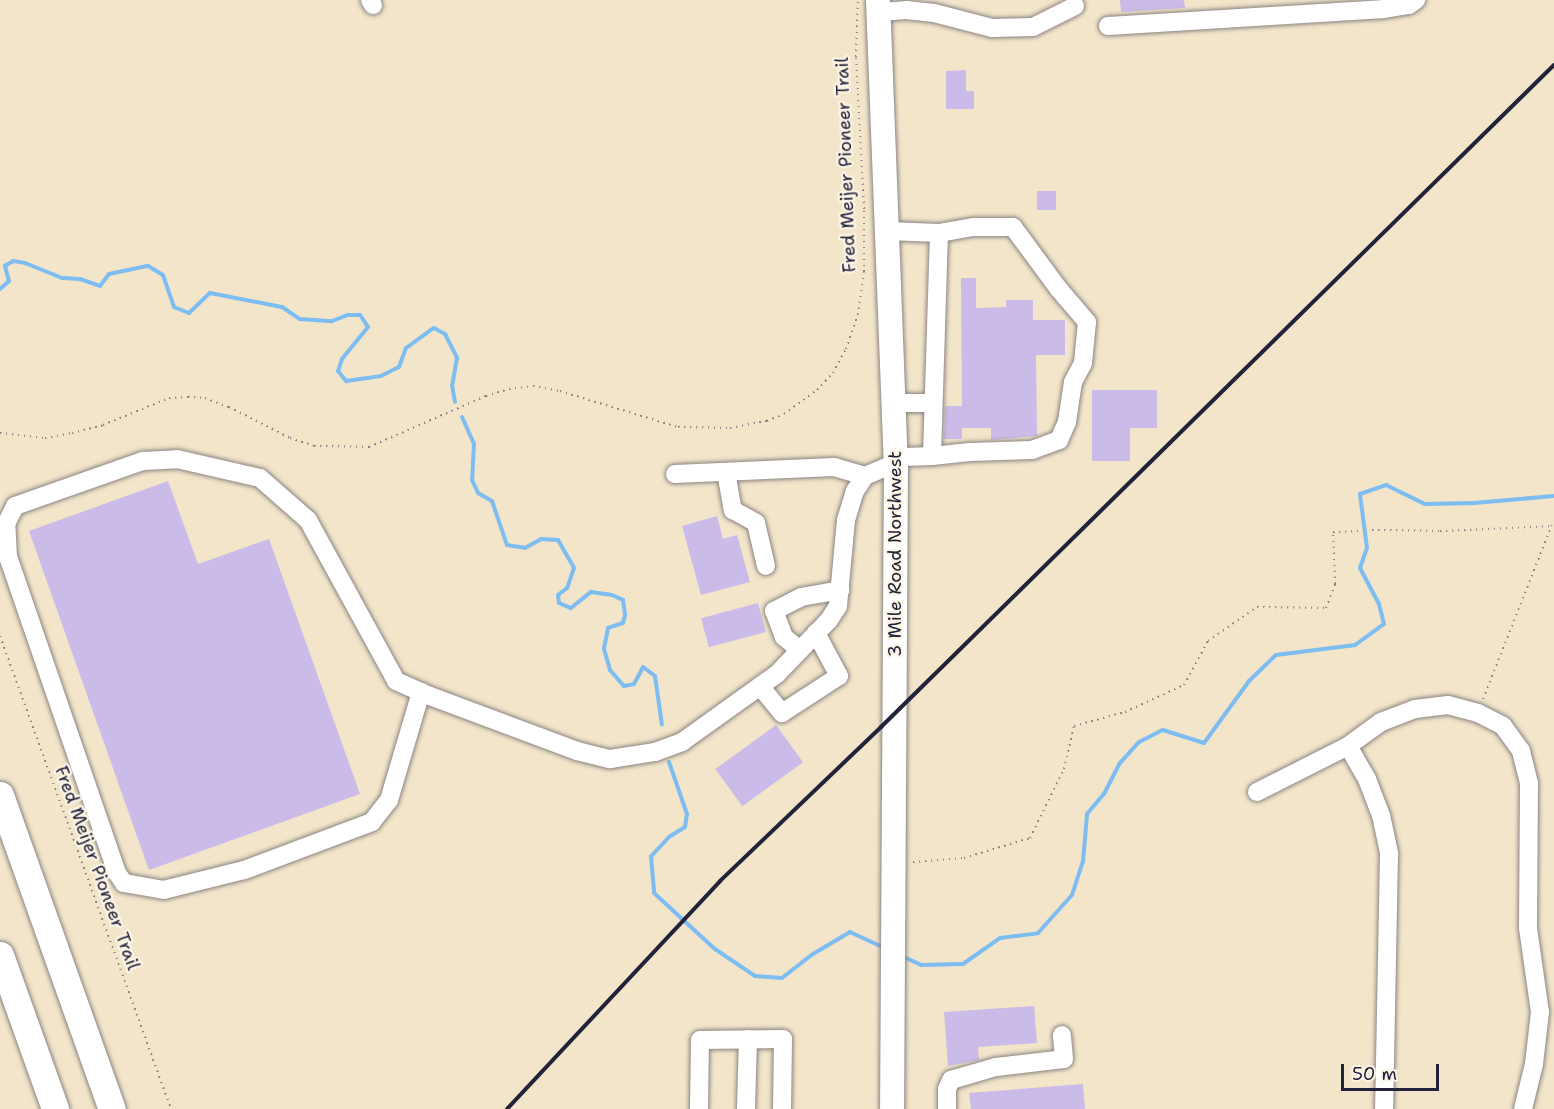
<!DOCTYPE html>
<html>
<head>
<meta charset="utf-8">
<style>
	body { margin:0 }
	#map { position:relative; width:1554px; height:1109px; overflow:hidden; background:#f3e5ca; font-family:"Shantell Sans",sans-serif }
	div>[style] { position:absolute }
	.stream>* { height:4px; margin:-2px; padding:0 2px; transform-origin:2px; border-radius:2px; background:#7dbdf1 }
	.building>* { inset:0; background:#cbbbe9; transform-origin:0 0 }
	.path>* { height:2px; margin-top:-1px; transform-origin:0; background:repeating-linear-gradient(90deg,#8a8482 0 1.5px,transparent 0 6px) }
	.roads { filter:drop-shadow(0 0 2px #8a8482) drop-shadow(0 0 2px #8a8482) }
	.minor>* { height:18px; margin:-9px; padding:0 9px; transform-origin:9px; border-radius:9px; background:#fff }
	.major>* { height:24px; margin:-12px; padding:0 12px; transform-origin:12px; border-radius:12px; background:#fff }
	.highway>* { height:27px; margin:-13.5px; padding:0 13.5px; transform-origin:13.5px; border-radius:13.5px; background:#fff }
	.rail>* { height:4px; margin:-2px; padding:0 2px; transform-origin:2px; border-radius:2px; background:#22223b }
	span { translate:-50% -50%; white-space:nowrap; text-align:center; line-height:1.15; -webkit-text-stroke:4.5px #fcf5e5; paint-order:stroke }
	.street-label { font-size:18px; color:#22223b }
	.scale { position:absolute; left:1341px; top:1064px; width:98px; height:27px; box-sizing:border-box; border:3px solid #22223b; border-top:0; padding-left:8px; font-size:18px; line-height:21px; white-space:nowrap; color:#22223b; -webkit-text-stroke:4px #fcf5e5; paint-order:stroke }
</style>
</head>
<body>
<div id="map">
	<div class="stream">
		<div style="left:0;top:289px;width:12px;rotate:-42deg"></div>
		<div style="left:9px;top:281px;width:16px;rotate:-105deg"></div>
		<div style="left:5px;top:266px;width:9px;rotate:-32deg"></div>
		<div style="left:13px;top:261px;width:12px;rotate:9deg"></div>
		<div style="left:25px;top:263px;width:40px;rotate:22deg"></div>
		<div style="left:62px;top:278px;width:18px;rotate:3deg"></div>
		<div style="left:80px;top:279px;width:21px;rotate:19deg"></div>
		<div style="left:100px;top:286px;width:15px;rotate:-53deg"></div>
		<div style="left:109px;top:274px;width:40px;rotate:-12deg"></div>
		<div style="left:148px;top:266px;width:17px;rotate:31deg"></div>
		<div style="left:163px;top:275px;width:34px;rotate:71deg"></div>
		<div style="left:174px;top:307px;width:16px;rotate:22deg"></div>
		<div style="left:189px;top:313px;width:29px;rotate:-44deg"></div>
		<div style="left:210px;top:293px;width:73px;rotate:11deg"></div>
		<div style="left:282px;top:307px;width:22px;rotate:34deg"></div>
		<div style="left:300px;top:319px;width:32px;rotate:4deg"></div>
		<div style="left:332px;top:321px;width:17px;rotate:-21deg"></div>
		<div style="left:348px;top:315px;width:12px"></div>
		<div style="left:360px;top:315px;width:14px;rotate:56deg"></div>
		<div style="left:368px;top:327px;width:41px;rotate:129.1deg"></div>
		<div style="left:342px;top:359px;width:13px;rotate:108deg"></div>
		<div style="left:338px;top:371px;width:13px;rotate:51deg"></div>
		<div style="left:346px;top:381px;width:35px;rotate:-8deg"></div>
		<div style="left:381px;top:376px;width:20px;rotate:-27deg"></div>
		<div style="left:399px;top:367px;width:20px;rotate:-70deg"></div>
		<div style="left:406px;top:348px;width:34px;rotate:-36deg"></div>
		<div style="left:434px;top:328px;width:13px;rotate:29deg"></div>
		<div style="left:445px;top:334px;width:27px;rotate:63deg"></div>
		<div style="left:457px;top:358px;width:27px;rotate:100deg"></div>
		<div style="left:452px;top:385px;width:17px;rotate:80deg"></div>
		<div style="left:462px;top:417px;width:30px;rotate:66deg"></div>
		<div style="left:474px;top:444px;width:36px;rotate:93deg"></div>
		<div style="left:472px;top:480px;width:14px;rotate:65deg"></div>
		<div style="left:478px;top:493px;width:16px;rotate:30deg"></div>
		<div style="left:492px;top:501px;width:46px;rotate:71.2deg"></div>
		<div style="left:507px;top:545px;width:18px;rotate:9deg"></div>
		<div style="left:525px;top:548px;width:18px;rotate:-29deg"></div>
		<div style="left:541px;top:539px;width:17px;rotate:3deg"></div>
		<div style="left:558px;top:540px;width:32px;rotate:60deg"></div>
		<div style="left:574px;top:568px;width:21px;rotate:109deg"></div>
		<div style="left:567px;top:588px;width:11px;rotate:142deg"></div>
		<div style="left:558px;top:595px;width:8px;rotate:83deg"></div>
		<div style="left:559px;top:603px;width:13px;rotate:23deg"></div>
		<div style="left:571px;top:608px;width:26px;rotate:-39deg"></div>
		<div style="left:591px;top:592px;width:21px;rotate:8deg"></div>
		<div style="left:612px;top:595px;width:12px;rotate:24deg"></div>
		<div style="left:623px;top:600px;width:15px;rotate:82deg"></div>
		<div style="left:625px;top:615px;width:8px;rotate:104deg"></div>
		<div style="left:623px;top:623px;width:16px;rotate:162deg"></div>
		<div style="left:608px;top:628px;width:21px;rotate:101deg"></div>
		<div style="left:604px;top:649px;width:22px;rotate:74deg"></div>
		<div style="left:610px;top:670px;width:21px;rotate:49deg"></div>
		<div style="left:624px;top:686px;width:10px;rotate:-11deg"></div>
		<div style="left:634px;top:684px;width:19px;rotate:-62deg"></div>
		<div style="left:643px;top:667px;width:15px;rotate:37deg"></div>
		<div style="left:655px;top:676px;width:49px;rotate:81.9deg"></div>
		<div style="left:669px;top:762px;width:55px;rotate:70.9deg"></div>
		<div style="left:687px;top:814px;width:13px;rotate:99deg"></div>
		<div style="left:685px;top:827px;width:19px;rotate:148deg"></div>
		<div style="left:669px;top:837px;width:26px;rotate:133deg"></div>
		<div style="left:651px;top:856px;width:37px;rotate:85deg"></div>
		<div style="left:654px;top:893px;width:83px;rotate:42.6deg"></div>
		<div style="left:715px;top:949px;width:48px;rotate:34deg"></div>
		<div style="left:755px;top:976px;width:27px;rotate:4deg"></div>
		<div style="left:782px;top:978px;width:39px;rotate:-38deg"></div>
		<div style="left:813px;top:954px;width:43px;rotate:-30.7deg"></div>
		<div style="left:850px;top:932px;width:38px;rotate:25deg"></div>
		<div style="left:902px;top:956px;width:21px;rotate:25deg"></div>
		<div style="left:921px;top:965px;width:42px;rotate:-1.4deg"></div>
		<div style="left:963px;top:964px;width:45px;rotate:-35.1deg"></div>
		<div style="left:1000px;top:938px;width:38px;rotate:-7deg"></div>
		<div style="left:1038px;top:933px;width:51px;rotate:-48.2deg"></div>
		<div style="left:1072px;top:895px;width:35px;rotate:-72deg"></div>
		<div style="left:1083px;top:862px;width:48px;rotate:-85.2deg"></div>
		<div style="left:1087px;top:814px;width:26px;rotate:-50deg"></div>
		<div style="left:1104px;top:794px;width:35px;rotate:-63deg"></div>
		<div style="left:1120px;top:763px;width:28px;rotate:-48deg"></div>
		<div style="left:1139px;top:742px;width:27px;rotate:-27deg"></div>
		<div style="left:1163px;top:730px;width:43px;rotate:17.6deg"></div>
		<div style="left:1204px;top:743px;width:77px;rotate:-54deg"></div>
		<div style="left:1249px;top:681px;width:37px;rotate:-44deg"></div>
		<div style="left:1276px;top:655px;width:80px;rotate:-7.2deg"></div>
		<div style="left:1355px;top:645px;width:36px;rotate:-36deg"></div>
		<div style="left:1384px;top:624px;width:21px;rotate:-104deg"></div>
		<div style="left:1379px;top:604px;width:41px;rotate:-117.8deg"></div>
		<div style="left:1360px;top:568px;width:21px;rotate:-71deg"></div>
		<div style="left:1367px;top:548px;width:54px;rotate:-97.4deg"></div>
		<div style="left:1360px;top:494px;width:28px;rotate:-19deg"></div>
		<div style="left:1386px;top:485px;width:43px;rotate:26deg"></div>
		<div style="left:1425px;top:504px;width:49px;rotate:-1.2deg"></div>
		<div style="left:1474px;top:503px;width:80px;rotate:-5deg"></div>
	</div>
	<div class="building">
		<div style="clip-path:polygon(1120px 0,1184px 0,1185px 8px,1121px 12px)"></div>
		<div style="clip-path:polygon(966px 70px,966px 91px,974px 91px,974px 109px,946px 109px,946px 71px)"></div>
		<div style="left:1037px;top:191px;width:19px;height:19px"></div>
		<div style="clip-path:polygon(961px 278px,976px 278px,976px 308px,1006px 307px,1006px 300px,1033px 300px,1033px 320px,1065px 320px,1065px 355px,1036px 355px,1037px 436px,991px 440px,991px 428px,962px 428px,962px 439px,944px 439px,945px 406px,962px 406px)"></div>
		<div style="clip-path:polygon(1092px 390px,1157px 390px,1157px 428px,1130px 428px,1130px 461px,1092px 461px)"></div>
		<div style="clip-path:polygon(168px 481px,198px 564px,269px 539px,360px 794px,149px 870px,29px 531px)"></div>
		<div style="clip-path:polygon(717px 516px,723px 539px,737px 535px,750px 582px,701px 595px,682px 526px)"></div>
		<div style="left:758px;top:603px;width:30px;height:59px;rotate:75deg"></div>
		<div style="left:776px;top:725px;width:46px;height:75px;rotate:54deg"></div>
		<div style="clip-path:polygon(1034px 1006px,1037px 1043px,978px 1047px,979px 1060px,948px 1066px,944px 1012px)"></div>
		<div style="clip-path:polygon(1083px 1084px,1085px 1109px,971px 1109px,969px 1093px)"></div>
	</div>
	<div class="path">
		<div style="left:0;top:433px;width:45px;rotate:6.3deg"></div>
		<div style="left:45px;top:438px;width:27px;rotate:-10deg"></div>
		<div style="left:72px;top:433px;width:32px;rotate:-14deg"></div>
		<div style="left:103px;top:425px;width:71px;rotate:-22.2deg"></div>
		<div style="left:169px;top:398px;width:19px;rotate:-3deg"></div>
		<div style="left:188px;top:397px;width:17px;rotate:3deg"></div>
		<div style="left:205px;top:398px;width:26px;rotate:21deg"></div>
		<div style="left:229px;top:407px;width:68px;rotate:26.9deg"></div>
		<div style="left:290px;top:438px;width:25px;rotate:18deg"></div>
		<div style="left:314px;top:446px;width:55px;rotate:1deg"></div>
		<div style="left:369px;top:447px;width:128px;rotate:-23.6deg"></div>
		<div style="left:486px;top:396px;width:24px;rotate:-17deg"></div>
		<div style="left:509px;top:389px;width:24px;rotate:-7deg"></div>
		<div style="left:533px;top:386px;width:27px;rotate:10deg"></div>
		<div style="left:560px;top:391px;width:123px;rotate:17deg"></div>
		<div style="left:678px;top:427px;width:52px;rotate:1.1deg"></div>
		<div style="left:730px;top:428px;width:38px;rotate:-11deg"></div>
		<div style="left:767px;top:421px;width:18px;rotate:-22deg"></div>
		<div style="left:784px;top:414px;width:41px;rotate:-36deg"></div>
		<div style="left:817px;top:390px;width:23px;rotate:-47deg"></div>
		<div style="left:833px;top:373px;width:27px;rotate:-62deg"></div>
		<div style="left:846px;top:349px;width:36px;rotate:-71deg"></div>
		<div style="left:858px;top:315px;width:43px;rotate:-82.1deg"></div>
		<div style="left:864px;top:272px;width:63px;rotate:-90deg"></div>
		<div style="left:864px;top:209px;width:152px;rotate:-93deg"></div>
		<div style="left:856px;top:57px;width:57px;rotate:-88deg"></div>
		<div style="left:1372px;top:530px;width:68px;rotate:0.8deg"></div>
		<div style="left:1440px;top:531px;width:114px;rotate:-2.5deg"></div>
		<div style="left:0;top:636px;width:503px;rotate:70.12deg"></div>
		<div style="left:1483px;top:699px;width:187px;rotate:-68.4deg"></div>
		<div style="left:913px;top:862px;width:51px;rotate:-4.5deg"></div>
		<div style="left:964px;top:858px;width:69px;rotate:-16.9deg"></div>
		<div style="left:1030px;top:838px;width:77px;rotate:-63.8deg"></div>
		<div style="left:1064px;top:769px;width:44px;rotate:-76.9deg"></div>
		<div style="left:1074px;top:726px;width:53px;rotate:-15.4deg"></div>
		<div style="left:1125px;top:712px;width:65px;rotate:-24.6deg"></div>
		<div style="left:1184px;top:685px;width:50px;rotate:-61.4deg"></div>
		<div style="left:1208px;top:641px;width:60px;rotate:-34.8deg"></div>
		<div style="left:1257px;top:607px;width:69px;rotate:0.8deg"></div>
		<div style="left:1326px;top:608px;width:26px;rotate:-69deg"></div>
		<div style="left:1335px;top:584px;width:52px;rotate:-92.2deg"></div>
		<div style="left:1333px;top:532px;width:26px;rotate:-2deg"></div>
	</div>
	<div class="roads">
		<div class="minor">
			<div style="left:370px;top:0;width:6px;rotate:59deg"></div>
			<div style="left:879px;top:12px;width:27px;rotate:-4deg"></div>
			<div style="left:906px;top:10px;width:28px;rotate:6deg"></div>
			<div style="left:934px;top:13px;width:60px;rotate:14.5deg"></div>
			<div style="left:992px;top:28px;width:41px;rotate:-1.4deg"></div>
			<div style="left:1033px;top:27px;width:47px;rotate:-26.6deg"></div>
			<div style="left:1108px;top:26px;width:276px;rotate:-3.5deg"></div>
			<div style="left:1383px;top:9px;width:26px;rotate:-9deg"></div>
			<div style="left:1409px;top:5px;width:9px;rotate:-36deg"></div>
			<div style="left:888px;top:231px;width:51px;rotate:2.2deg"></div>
			<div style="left:939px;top:233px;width:223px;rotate:91.8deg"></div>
			<div style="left:932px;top:456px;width:36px;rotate:178deg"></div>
			<div style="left:894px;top:403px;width:39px"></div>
			<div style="left:932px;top:456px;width:38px;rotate:-6deg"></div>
			<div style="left:970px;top:452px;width:62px;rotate:-1.8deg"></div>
			<div style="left:1032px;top:450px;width:29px;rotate:-20deg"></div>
			<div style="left:1059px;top:440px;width:20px;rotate:-66deg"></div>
			<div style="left:1067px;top:422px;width:40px;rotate:-81.5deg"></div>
			<div style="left:1073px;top:382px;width:21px;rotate:-62deg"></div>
			<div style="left:1083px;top:363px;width:41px;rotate:-84.4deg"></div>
			<div style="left:1087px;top:322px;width:45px;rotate:-130.5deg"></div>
			<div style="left:1058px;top:288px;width:76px;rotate:-126.4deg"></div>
			<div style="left:1013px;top:227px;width:40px;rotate:180deg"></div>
			<div style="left:973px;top:227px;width:35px;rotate:170deg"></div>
			<div style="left:726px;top:472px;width:39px;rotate:80deg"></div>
			<div style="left:733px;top:510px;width:26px;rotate:29deg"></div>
			<div style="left:756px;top:523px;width:44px;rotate:76.9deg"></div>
			<div style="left:675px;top:474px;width:159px;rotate:-2.5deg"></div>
			<div style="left:834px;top:467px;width:32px;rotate:16deg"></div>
			<div style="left:800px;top:650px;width:21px;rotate:-141deg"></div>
			<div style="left:784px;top:637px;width:28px;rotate:-111deg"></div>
			<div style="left:774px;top:611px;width:30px;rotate:-27deg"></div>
			<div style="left:801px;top:597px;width:40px;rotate:-10deg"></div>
			<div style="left:760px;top:686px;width:35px;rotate:51deg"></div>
			<div style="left:782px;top:713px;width:68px;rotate:-33deg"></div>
			<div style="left:839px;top:676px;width:49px;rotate:-118.1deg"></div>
			<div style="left:421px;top:692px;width:113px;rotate:106.5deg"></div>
			<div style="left:389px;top:800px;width:28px;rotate:128deg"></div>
			<div style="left:372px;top:822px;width:137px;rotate:159.4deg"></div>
			<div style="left:244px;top:870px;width:82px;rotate:166deg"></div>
			<div style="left:164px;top:890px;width:41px;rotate:-170.1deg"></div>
			<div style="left:124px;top:883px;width:12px;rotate:-125deg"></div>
			<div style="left:117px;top:873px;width:334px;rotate:-109deg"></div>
			<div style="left:8px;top:557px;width:33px;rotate:-93deg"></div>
			<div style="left:6px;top:524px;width:20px;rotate:-63deg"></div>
			<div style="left:15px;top:506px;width:136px;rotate:-19.4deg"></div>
			<div style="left:143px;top:461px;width:34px;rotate:-3deg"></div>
			<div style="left:177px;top:459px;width:85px;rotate:12.9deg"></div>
			<div style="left:260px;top:478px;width:64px;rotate:41.2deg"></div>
			<div style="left:308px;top:520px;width:183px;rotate:61.3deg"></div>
			<div style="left:396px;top:681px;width:37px;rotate:24deg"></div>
			<div style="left:430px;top:696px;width:157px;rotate:20.5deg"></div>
			<div style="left:577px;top:751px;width:34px;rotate:14deg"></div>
			<div style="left:610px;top:759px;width:46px;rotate:-8.8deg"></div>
			<div style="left:655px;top:752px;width:29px;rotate:-20deg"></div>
			<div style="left:682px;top:742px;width:117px;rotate:-35.6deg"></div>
			<div style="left:777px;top:674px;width:75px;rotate:-46.1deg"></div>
			<div style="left:829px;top:620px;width:17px;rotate:-57deg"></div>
			<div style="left:838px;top:606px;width:86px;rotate:-84.7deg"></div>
			<div style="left:846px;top:520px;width:30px;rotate:-73deg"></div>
			<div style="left:855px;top:491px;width:18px;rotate:-56deg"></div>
			<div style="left:865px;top:476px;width:34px;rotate:-23deg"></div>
			<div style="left:1348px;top:746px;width:38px;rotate:60deg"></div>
			<div style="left:1367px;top:779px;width:39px;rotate:69deg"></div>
			<div style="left:1381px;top:815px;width:40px;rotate:78deg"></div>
			<div style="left:1389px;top:854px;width:255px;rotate:91.1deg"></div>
			<div style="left:1257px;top:792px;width:102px;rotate:-26.8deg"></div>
			<div style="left:1348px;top:746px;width:41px;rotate:-36deg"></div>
			<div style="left:1381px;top:722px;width:36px;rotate:-21deg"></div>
			<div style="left:1415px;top:709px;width:33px;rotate:-7deg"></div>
			<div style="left:1448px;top:705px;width:31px;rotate:15deg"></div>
			<div style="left:1478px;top:713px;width:28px;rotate:27deg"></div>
			<div style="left:1503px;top:726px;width:31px;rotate:54deg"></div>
			<div style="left:1521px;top:751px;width:34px;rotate:76deg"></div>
			<div style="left:1529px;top:784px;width:144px;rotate:90.4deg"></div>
			<div style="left:1528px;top:928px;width:85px;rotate:81.9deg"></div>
			<div style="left:1540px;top:1012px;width:52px;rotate:96.6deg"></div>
			<div style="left:1534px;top:1064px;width:46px;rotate:103.7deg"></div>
			<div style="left:699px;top:1109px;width:69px;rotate:-89.2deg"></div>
			<div style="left:700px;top:1040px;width:83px;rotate:-0.7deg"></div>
			<div style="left:783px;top:1039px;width:70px;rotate:90.8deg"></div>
			<div style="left:746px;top:1109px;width:70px;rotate:-88.4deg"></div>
			<div style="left:947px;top:1109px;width:20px;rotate:-90deg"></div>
			<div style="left:947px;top:1089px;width:10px;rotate:-66deg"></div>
			<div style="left:951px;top:1080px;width:47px;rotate:-16.1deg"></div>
			<div style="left:996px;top:1067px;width:68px;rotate:-6.7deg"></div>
			<div style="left:1064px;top:1059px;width:24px;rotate:-95deg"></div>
		</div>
		<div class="major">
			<div style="left:878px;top:0;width:463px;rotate:87.8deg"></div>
			<div style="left:896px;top:463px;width:646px;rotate:90.35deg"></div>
		</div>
		<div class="highway">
			<div style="left:0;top:795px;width:333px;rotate:70.4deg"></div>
			<div style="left:0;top:955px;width:164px;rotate:70.3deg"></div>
		</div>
	</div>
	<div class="rail">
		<div style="left:507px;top:1109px;width:312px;rotate:-46.9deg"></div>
		<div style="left:720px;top:881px;width:223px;rotate:-43.7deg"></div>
		<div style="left:881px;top:727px;width:944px;rotate:-44.53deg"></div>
	</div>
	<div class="street-label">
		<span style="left:846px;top:165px;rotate:-92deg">Fred Meijer Pioneer Trail</span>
		<span style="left:895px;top:554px;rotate:-90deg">3 Mile Road Northwest</span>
		<span style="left:97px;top:868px;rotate:70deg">Fred Meijer Pioneer Trail</span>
	</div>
	<div class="scale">50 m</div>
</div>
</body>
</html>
